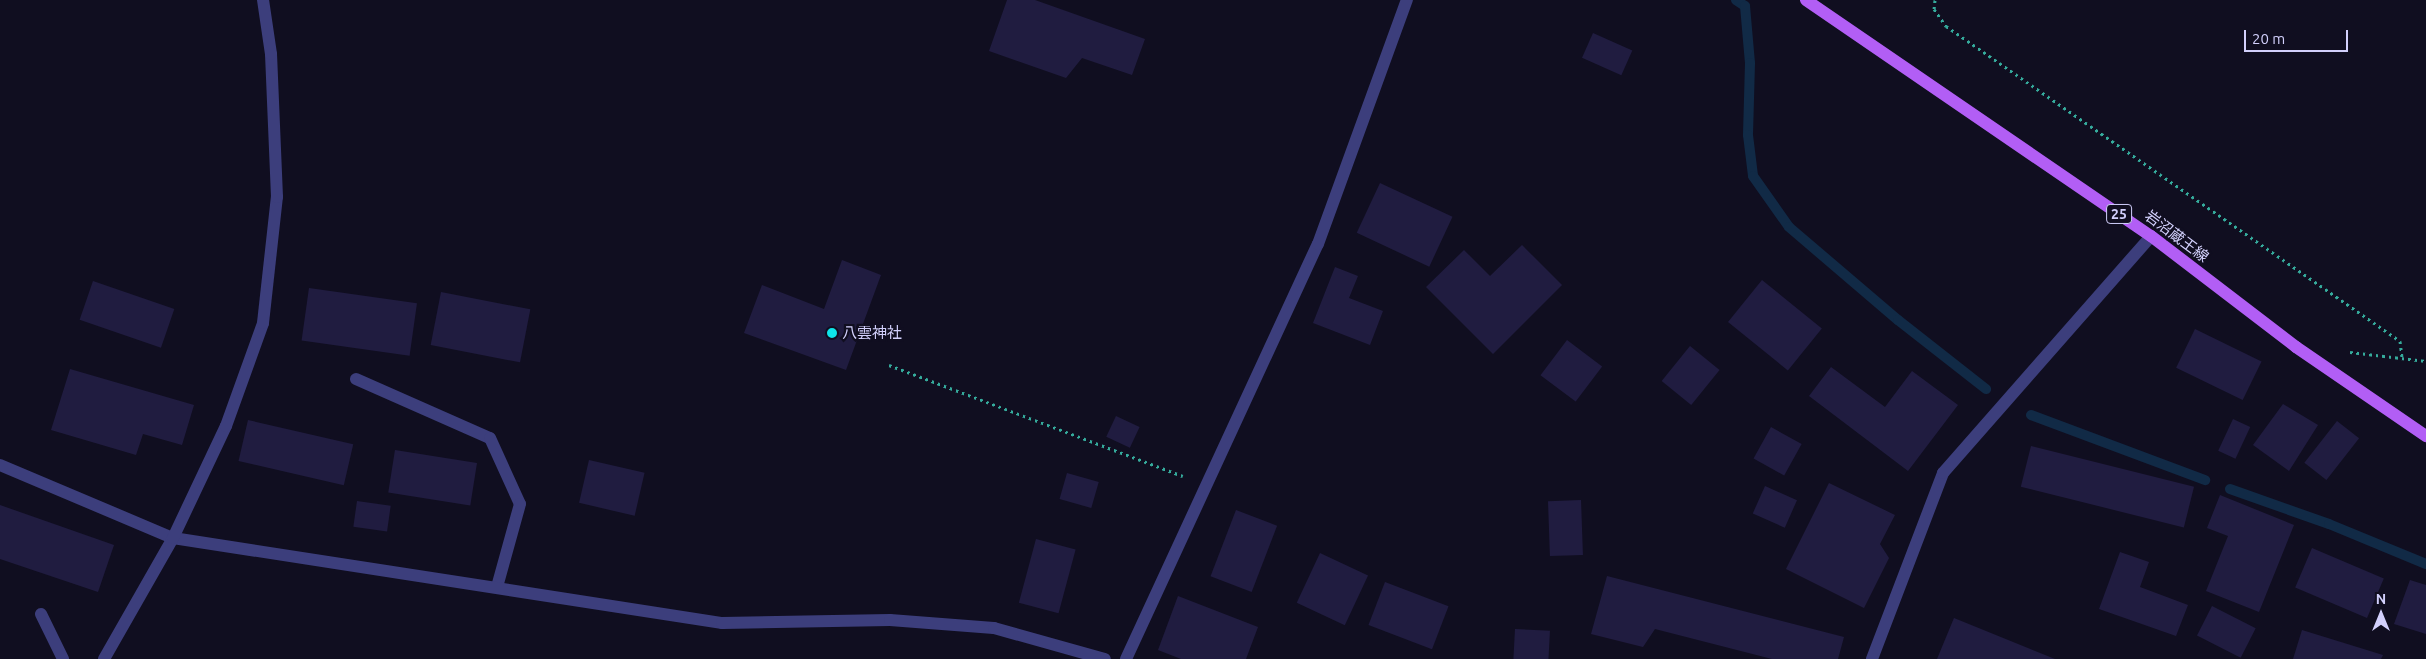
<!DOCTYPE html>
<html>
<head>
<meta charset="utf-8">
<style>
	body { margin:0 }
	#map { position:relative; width:2426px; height:659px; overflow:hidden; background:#100e20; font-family:Ubuntu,"Noto Sans JP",sans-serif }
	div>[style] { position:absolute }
	.stream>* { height:10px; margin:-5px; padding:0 5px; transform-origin:5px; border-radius:5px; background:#112a46 }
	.building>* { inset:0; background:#201c40; transform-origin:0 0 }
	.path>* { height:3px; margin-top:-1.5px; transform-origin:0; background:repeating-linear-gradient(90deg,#35ab9c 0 2.5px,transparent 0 6.5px) }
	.minor>* { height:12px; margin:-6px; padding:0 6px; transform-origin:6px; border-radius:6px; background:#3c3e7c }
	.major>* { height:12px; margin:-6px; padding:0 6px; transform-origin:6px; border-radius:6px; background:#b25ef5 }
	.dots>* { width:14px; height:14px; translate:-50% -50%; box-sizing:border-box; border:2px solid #100e20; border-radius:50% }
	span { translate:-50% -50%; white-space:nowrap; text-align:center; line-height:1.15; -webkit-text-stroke:4.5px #100e20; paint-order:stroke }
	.shield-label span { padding:1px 4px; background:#100e20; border:1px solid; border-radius:4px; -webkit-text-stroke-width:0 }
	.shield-label { font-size:14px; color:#d2d0fc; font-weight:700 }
	.street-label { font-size:15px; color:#d2d0fc }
	.poi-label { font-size:15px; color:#d2d0fc }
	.left { translate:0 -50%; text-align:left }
	.north { position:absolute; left:2356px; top:589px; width:50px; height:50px; -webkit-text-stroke:4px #100e20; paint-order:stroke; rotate:0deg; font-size:14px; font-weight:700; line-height:20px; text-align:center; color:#d2d0fc }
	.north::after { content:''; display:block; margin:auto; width:18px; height:22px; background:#d2d0fc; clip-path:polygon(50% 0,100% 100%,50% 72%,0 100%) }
	.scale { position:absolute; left:2244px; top:30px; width:104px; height:22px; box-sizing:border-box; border:2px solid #d2d0fc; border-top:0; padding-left:6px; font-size:15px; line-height:18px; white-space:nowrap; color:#d2d0fc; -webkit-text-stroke:4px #100e20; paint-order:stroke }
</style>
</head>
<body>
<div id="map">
	<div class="stream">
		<div style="left:1736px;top:0;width:11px;rotate:34deg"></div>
		<div style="left:1745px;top:6px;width:57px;rotate:85deg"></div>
		<div style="left:1750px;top:63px;width:72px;rotate:91.6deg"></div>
		<div style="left:1748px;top:135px;width:41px;rotate:83deg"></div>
		<div style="left:1753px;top:176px;width:62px;rotate:54.8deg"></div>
		<div style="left:1789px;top:227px;width:143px;rotate:40.5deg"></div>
		<div style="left:1898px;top:320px;width:112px;rotate:38.1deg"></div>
		<div style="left:2031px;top:415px;width:186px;rotate:20.5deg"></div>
		<div style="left:2230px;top:489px;width:105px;rotate:19.5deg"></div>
		<div style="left:2329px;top:524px;width:105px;rotate:22.4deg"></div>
	</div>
	<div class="building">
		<div style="clip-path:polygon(1007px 0,1035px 0,1145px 39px,1132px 75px,1082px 58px,1066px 78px,989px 51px)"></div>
		<div style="left:1593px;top:33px;width:43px;height:27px;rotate:24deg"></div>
		<div style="left:1380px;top:183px;width:80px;height:55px;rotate:25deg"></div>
		<div style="clip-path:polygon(1522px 245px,1562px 285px,1493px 354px,1426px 287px,1464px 250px,1490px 276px)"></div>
		<div style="clip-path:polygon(842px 260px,881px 275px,846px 370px,744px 333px,762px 285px,824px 309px)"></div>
		<div style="clip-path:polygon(1335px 267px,1358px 276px,1349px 298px,1383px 311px,1370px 345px,1313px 323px)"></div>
		<div style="left:1762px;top:280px;width:77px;height:54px;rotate:39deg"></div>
		<div style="left:93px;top:281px;width:86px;height:41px;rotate:19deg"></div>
		<div style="left:309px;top:288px;width:109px;height:53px;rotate:8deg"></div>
		<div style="left:441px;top:292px;width:91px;height:54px;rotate:11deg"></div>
		<div style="left:2195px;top:329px;width:74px;height:43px;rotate:26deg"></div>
		<div style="left:1567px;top:340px;width:44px;height:44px;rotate:37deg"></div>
		<div style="left:1690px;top:346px;width:38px;height:45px;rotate:39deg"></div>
		<div style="clip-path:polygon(1831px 367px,1885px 407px,1912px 371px,1958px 405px,1908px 471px,1809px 396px)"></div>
		<div style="clip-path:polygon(70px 369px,194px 405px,182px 445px,143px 434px,136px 455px,51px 430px)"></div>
		<div style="clip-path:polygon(2283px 404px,2318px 425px,2289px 471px,2253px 445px)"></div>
		<div style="left:1116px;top:416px;width:26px;height:23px;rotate:25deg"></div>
		<div style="left:2233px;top:419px;width:19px;height:35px;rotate:25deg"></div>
		<div style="left:248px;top:420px;width:108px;height:42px;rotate:13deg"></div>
		<div style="left:2337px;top:421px;width:28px;height:53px;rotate:38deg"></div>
		<div style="left:1771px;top:427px;width:35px;height:36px;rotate:29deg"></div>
		<div style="left:2031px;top:446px;width:168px;height:42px;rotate:14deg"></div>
		<div style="left:395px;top:450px;width:83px;height:43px;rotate:9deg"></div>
		<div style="left:589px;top:460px;width:57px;height:44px;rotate:13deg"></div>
		<div style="left:1067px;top:473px;width:33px;height:27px;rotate:16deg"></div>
		<div style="clip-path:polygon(1829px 483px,1895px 515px,1880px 544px,1889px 558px,1864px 608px,1786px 569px)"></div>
		<div style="left:1765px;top:486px;width:35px;height:30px;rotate:24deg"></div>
		<div style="clip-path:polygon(2220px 495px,2294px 525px,2259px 612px,2206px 591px,2228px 536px,2207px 528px)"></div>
		<div style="left:1581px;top:500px;width:55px;height:33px;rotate:88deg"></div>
		<div style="left:357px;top:501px;width:34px;height:26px;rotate:8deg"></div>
		<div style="clip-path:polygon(0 505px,114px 545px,98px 592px,0 559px)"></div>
		<div style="left:1236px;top:510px;width:44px;height:71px;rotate:21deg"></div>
		<div style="left:1036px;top:539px;width:41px;height:66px;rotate:15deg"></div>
		<div style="left:2312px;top:548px;width:78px;height:43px;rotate:23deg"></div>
		<div style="clip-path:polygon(2120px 552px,2149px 562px,2140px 587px,2188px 605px,2176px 636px,2099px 609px)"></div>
		<div style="left:1320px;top:553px;width:53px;height:55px;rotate:25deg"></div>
		<div style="clip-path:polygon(1607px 576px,1844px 637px,1838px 659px,1772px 659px,1655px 629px,1643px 647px,1591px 634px)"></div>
		<div style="clip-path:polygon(2410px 580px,2426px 585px,2426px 634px,2394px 624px)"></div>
		<div style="left:1385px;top:582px;width:68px;height:46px;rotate:21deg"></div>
		<div style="clip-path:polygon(1178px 596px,1258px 627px,1246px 659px,1181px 659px,1158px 650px)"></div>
		<div style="left:2212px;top:606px;width:49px;height:33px;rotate:27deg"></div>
		<div style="clip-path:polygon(1954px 618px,2055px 659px,1937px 659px)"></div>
		<div style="left:1515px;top:629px;width:35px;height:30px;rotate:3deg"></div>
		<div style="clip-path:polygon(2302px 630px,2383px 655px,2381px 659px,2293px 659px)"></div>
	</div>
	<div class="path">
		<div style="left:1935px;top:0;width:9px;rotate:96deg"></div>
		<div style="left:1934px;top:9px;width:21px;rotate:55deg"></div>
		<div style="left:1946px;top:26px;width:553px;rotate:34.75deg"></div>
		<div style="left:2400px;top:341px;width:17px;rotate:83deg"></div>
		<div style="left:2350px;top:352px;width:77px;rotate:6.8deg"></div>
		<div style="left:889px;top:365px;width:314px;rotate:20.7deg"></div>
	</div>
	<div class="minor">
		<div style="left:356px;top:379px;width:146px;rotate:23.8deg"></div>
		<div style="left:490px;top:438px;width:72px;rotate:65.6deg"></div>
		<div style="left:520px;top:504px;width:86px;rotate:105.5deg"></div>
		<div style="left:0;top:465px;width:188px;rotate:22.9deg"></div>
		<div style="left:173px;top:538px;width:556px;rotate:8.8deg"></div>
		<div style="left:722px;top:623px;width:168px;rotate:-1deg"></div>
		<div style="left:890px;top:620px;width:104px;rotate:4.4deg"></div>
		<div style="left:994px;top:628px;width:115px;rotate:15.6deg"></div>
		<div style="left:41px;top:614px;width:50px;rotate:63.9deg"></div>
		<div style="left:104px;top:659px;width:139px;rotate:-60.3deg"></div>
		<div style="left:173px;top:538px;width:124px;rotate:-64.7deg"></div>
		<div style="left:226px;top:426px;width:109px;rotate:-70.2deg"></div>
		<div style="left:263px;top:323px;width:127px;rotate:-83.7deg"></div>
		<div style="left:277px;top:197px;width:143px;rotate:-92.4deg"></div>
		<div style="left:271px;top:54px;width:55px;rotate:-98.4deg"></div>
		<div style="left:1126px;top:659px;width:457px;rotate:-65.2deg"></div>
		<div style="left:1318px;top:244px;width:260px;rotate:-70deg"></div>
		<div style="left:1872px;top:659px;width:199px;rotate:-69.1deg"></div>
		<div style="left:1943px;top:473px;width:315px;rotate:-48.7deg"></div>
	</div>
	<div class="major">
		<div style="left:1806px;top:0;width:418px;rotate:34.4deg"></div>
		<div style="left:2151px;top:236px;width:183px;rotate:37.4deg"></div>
		<div style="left:2296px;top:347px;width:158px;rotate:34.4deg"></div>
	</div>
	<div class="dots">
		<div style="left:832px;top:333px;background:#0ee4ea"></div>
	</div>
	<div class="shield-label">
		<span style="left:2119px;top:214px">25</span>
	</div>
	<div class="street-label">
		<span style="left:2177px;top:236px;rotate:37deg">岩沼蔵王線</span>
	</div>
	<div class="poi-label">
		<span class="left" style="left:842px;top:333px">八雲神社</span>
	</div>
	<div class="north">N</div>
	<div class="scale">20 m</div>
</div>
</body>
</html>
